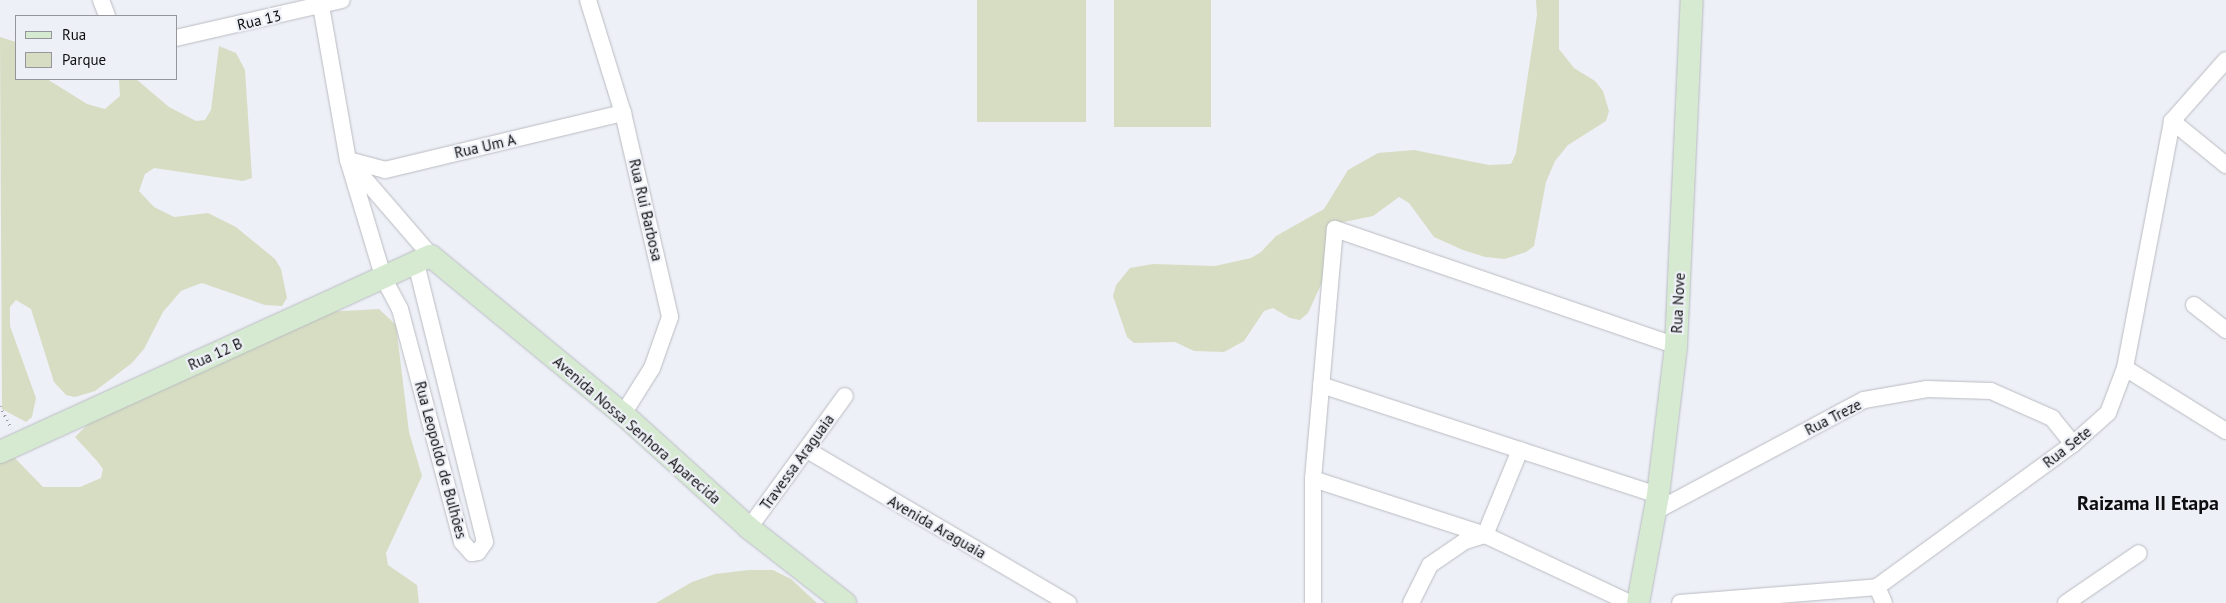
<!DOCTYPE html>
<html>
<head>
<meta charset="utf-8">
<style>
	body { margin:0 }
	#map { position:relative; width:2226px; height:603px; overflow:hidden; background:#eef0f7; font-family:"PT Sans",sans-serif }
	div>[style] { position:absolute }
	.green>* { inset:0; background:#d6ddc3; transform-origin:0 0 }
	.path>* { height:3px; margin-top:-1.5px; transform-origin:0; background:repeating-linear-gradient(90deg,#9a9ba0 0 1px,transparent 0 5px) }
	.roads { filter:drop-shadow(0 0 1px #b9bbc1) drop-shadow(0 0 1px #b9bbc1) }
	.street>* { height:16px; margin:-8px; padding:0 8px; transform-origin:8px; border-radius:8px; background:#fff }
	.secondary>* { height:22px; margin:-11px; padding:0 11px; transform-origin:11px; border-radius:11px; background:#d6ead2 }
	span { translate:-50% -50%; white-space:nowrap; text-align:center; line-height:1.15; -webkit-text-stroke:4.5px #eef0f7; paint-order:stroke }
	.street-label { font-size:15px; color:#0e0e10 }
	.district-label { font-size:20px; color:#0e0e10; font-weight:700 }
	.legend { position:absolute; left:15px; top:15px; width:162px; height:65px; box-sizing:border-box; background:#eef0f7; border:1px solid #94969b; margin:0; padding:6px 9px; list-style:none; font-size:15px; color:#0e0e10 }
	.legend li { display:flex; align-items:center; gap:10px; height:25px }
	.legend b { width:25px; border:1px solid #94969b }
</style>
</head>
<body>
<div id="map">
	<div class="green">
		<div style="left:977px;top:0;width:109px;height:122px"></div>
		<div style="left:1114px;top:0;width:97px;height:127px"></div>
		<div style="clip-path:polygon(1536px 0,1559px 0,1559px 49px,1574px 68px,1595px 81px,1603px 91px,1609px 111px,1606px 121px,1568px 145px,1555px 161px,1546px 182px,1534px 246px,1526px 252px,1505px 259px,1485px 257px,1463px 250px,1434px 237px,1409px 203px,1399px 197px,1373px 216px,1339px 223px,1330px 265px,1308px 313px,1300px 320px,1290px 318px,1273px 308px,1264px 311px,1244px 341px,1224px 352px,1194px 351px,1175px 342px,1134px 343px,1127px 337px,1113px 296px,1116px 285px,1130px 268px,1153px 264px,1215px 266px,1251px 258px,1261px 252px,1276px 236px,1324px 209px,1348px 170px,1378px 153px,1414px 150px,1489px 165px,1511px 164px,1516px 153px,1537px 15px)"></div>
		<div style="clip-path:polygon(0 37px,16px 42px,16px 79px,47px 79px,87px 104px,105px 109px,120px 96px,119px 79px,136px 79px,169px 107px,196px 121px,205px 120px,211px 110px,219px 46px,236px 53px,245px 70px,252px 178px,243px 181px,154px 168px,145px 174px,139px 191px,154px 207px,174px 217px,208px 213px,236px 227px,275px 259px,281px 269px,287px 298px,282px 306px,265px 305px,202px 283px,191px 287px,181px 291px,163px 312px,144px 349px,132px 363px,95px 391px,75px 397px,66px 395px,54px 382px,31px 309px,16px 300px,10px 307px,10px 326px,36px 398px,32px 417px,26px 422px,2px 409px)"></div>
		<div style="clip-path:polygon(379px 309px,396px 325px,409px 432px,422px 476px,386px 553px,388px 565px,417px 585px,419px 603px,0 603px,0 453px,12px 455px,43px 487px,80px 487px,101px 478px,103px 469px,97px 461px,75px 437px,100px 412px,324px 312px)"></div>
		<div style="clip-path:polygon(749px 570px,773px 570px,791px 579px,817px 603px,656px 603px,692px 582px,715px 574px)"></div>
	</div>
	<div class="path">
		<div style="left:0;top:406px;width:25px;rotate:63deg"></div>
	</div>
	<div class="roads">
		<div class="street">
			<div style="left:101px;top:0;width:17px;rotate:69deg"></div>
			<div style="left:320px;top:0;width:162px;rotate:80.1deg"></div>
			<div style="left:348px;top:160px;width:124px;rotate:73.2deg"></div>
			<div style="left:384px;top:279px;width:34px;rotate:62deg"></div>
			<div style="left:400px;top:309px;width:241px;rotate:75.1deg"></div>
			<div style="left:462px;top:542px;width:15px;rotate:48deg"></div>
			<div style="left:472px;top:553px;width:6px;rotate:-9deg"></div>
			<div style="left:478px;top:552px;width:12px;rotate:-55deg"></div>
			<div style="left:485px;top:542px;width:286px;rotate:-103.9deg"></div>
			<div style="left:588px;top:0;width:118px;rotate:72.8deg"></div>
			<div style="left:623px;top:113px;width:209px;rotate:77deg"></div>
			<div style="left:670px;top:317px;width:54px;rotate:109.4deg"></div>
			<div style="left:652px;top:368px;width:54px;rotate:122.2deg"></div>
			<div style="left:176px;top:38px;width:170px;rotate:-12.9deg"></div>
			<div style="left:2172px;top:121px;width:70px;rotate:39.2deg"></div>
			<div style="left:348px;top:160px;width:38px;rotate:15deg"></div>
			<div style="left:385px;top:170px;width:245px;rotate:-13.5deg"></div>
			<div style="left:350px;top:162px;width:124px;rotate:49.2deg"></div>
			<div style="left:2194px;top:305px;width:41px;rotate:38deg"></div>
			<div style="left:2125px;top:368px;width:119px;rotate:32deg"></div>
			<div style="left:1321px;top:385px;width:354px;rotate:18.1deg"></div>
			<div style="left:807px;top:450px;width:303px;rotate:30.4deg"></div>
			<div style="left:1313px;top:479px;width:181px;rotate:18deg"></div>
			<div style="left:1485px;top:535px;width:160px;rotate:25.1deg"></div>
			<div style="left:1654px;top:512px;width:238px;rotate:-28.1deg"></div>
			<div style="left:1864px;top:400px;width:64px;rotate:-9.9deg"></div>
			<div style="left:1927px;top:389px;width:64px;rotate:1.8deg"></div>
			<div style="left:1991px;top:391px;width:67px;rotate:23.9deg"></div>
			<div style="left:2052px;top:418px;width:33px;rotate:51deg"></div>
			<div style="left:749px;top:528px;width:163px;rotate:-54deg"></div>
			<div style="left:1877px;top:587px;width:17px;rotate:66deg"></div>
			<div style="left:1313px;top:603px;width:124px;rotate:-90deg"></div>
			<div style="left:1313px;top:479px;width:251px;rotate:-85deg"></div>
			<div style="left:1335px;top:229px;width:361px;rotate:18.9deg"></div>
			<div style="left:1411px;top:603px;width:42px;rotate:-63.4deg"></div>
			<div style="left:1430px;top:565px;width:42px;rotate:-34.4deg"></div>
			<div style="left:1465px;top:541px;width:21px;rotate:-17deg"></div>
			<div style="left:1485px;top:535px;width:92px;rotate:-67.6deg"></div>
			<div style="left:1680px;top:603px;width:198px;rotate:-4.6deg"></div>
			<div style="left:1877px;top:587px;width:243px;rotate:-36.1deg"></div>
			<div style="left:2073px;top:444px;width:47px;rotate:-41.5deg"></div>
			<div style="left:2108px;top:413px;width:48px;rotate:-69.3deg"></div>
			<div style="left:2125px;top:368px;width:251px;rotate:-79.2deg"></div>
			<div style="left:2172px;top:121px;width:81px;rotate:-48.5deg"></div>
			<div style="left:2066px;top:603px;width:88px;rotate:-34.4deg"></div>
		</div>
		<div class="secondary">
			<div style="left:0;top:452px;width:473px;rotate:-24.5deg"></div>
			<div style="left:431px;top:256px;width:249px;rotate:39.5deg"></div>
			<div style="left:623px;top:414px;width:170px;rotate:42.1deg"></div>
			<div style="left:749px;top:528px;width:122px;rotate:38deg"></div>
			<div style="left:1638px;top:603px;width:110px;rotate:-79.5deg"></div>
			<div style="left:1658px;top:495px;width:150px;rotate:-83.1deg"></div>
			<div style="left:1676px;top:346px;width:346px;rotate:-87.4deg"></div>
		</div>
	</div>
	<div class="street-label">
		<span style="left:259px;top:20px;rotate:-13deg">Rua 13</span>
		<span style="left:485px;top:146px;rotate:-13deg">Rua Um A</span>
		<span style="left:646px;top:210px;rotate:77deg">Rua Rui Barbosa</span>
		<span style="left:1678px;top:303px;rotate:-87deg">Rua Nove</span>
		<span style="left:215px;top:354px;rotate:-24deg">Rua 12 B</span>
		<span style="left:1833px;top:417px;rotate:-27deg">Rua Treze</span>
		<span style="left:637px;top:430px;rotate:41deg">Avenida Nossa Senhora Aparecida</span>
		<span style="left:2067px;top:447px;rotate:-38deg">Rua Sete</span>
		<span style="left:441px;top:460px;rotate:75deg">Rua Leopoldo de Bulhões</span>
		<span style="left:797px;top:462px;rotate:-54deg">Travessa Araguaia</span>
		<span style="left:937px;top:527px;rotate:30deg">Avenida Araguaia</span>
	</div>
	<div class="district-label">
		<span style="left:2148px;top:503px">Raizama II Etapa</span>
	</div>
	<ul class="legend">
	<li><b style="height:6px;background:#d6ead2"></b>Rua</li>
	<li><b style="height:14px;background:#d6ddc3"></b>Parque</li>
	</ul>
</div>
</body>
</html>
